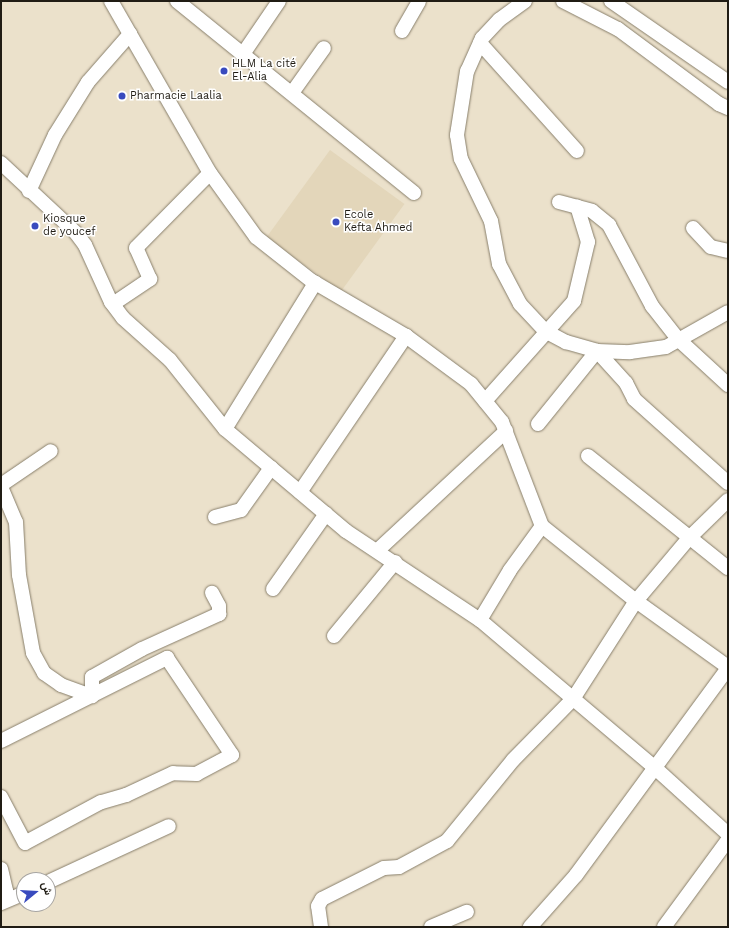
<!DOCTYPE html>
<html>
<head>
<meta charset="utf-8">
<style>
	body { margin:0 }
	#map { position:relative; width:729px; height:928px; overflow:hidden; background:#ebe1cb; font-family:"Work Sans",Vazirmatn,sans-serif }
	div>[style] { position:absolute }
	.built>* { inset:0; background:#e3d6ba; transform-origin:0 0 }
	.roads { filter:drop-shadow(0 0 1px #887f6b) drop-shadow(0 0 1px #887f6b) }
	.minor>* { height:14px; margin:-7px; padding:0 7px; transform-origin:7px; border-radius:7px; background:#fff }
	.dots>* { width:11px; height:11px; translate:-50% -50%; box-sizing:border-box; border:2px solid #fff; border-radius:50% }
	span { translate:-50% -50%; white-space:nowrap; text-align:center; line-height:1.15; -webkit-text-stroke:3px #fff; paint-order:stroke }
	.poi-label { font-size:11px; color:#201c14 }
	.left { translate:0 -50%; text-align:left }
	.frame { position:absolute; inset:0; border:2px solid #201c14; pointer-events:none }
	.north { position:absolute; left:16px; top:872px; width:40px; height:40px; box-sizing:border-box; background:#fff; border:1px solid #a6a4a1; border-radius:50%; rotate:72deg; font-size:11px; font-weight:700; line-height:16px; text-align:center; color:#201c14 }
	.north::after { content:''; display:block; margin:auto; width:14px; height:18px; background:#394bbe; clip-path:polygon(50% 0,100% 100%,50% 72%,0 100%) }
</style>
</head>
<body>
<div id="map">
	<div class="built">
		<div style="left:330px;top:150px;width:92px;height:108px;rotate:36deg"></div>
	</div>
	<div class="roads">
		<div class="minor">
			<div style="left:111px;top:1px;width:198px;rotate:60.1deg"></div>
			<div style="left:210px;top:173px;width:79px;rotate:54.3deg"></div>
			<div style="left:256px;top:237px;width:71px;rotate:38.2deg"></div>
			<div style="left:312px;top:281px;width:109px;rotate:30.3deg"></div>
			<div style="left:406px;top:336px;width:81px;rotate:36.4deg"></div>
			<div style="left:471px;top:384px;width:49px;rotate:50.8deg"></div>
			<div style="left:502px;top:422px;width:111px;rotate:69deg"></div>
			<div style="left:542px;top:526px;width:120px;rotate:38.6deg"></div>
			<div style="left:636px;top:601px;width:113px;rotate:35.7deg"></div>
			<div style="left:177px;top:1px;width:305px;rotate:39deg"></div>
			<div style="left:525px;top:1px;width:32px;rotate:144deg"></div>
			<div style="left:499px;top:20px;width:25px;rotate:133deg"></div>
			<div style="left:482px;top:38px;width:36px;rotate:114deg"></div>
			<div style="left:467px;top:71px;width:65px;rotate:98.9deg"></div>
			<div style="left:457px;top:135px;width:24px;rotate:81deg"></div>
			<div style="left:461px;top:159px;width:69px;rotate:64.2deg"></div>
			<div style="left:491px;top:221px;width:44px;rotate:79.5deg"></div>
			<div style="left:499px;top:264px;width:45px;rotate:62.3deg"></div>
			<div style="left:520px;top:304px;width:37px;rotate:47deg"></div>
			<div style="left:545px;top:331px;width:24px;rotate:28deg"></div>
			<div style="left:566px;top:342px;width:32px;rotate:16deg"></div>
			<div style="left:597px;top:351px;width:33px;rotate:2deg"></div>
			<div style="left:630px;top:352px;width:36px;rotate:-8deg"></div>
			<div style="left:666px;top:347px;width:71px;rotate:-29.4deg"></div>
			<div style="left:563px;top:1px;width:62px;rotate:27deg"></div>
			<div style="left:618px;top:29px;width:126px;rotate:36.6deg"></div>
			<div style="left:719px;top:104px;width:10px;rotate:24deg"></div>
			<div style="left:611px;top:1px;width:142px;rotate:34.7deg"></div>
			<div style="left:402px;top:31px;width:34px;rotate:-60deg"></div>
			<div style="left:480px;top:43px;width:145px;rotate:48.1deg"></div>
			<div style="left:243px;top:54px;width:64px;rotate:-55.8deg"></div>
			<div style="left:292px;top:93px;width:55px;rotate:-54.6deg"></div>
			<div style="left:1px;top:163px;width:103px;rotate:43deg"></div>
			<div style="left:76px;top:233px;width:15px;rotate:53deg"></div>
			<div style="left:85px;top:245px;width:63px;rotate:65.5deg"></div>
			<div style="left:111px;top:302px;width:20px;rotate:53deg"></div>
			<div style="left:123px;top:318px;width:63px;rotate:41.8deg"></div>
			<div style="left:170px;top:360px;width:88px;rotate:51.4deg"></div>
			<div style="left:225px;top:429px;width:158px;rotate:40.1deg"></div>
			<div style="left:346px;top:531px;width:161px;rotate:33.6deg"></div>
			<div style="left:480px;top:620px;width:228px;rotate:40.2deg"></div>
			<div style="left:654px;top:767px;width:100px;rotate:42.2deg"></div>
			<div style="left:29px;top:191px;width:62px;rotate:-65.1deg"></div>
			<div style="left:55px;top:135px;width:62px;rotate:-58.1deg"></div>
			<div style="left:88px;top:82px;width:64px;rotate:-48.8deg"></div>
			<div style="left:559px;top:202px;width:34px;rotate:15deg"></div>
			<div style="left:592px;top:211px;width:22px;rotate:39deg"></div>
			<div style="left:609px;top:225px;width:92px;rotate:62deg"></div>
			<div style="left:652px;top:306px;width:42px;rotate:51.8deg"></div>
			<div style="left:678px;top:339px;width:68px;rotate:42.6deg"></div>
			<div style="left:693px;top:228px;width:26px;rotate:47deg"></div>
			<div style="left:711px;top:247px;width:17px;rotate:13deg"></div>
			<div style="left:113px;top:304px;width:45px;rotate:-34deg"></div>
			<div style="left:150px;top:279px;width:34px;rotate:-114deg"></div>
			<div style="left:136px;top:248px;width:105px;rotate:-45.4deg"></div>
			<div style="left:485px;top:401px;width:134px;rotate:-48.3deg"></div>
			<div style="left:574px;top:301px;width:61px;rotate:-76.7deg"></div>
			<div style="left:588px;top:242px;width:37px;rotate:-107deg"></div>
			<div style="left:538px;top:424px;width:94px;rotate:-51.1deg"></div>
			<div style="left:597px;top:351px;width:43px;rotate:47.8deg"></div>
			<div style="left:626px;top:383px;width:18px;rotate:63deg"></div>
			<div style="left:634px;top:399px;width:126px;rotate:41.8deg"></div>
			<div style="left:225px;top:429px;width:172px;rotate:-58.3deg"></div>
			<div style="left:588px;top:456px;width:179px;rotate:38.7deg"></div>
			<div style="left:1px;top:485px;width:60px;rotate:-34.2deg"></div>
			<div style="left:1px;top:487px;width:38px;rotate:67deg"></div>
			<div style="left:16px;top:522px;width:53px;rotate:86.8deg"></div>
			<div style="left:19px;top:575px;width:79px;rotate:79.8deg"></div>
			<div style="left:33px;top:653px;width:23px;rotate:61deg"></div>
			<div style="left:44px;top:673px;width:21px;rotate:35deg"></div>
			<div style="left:61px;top:685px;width:33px;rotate:20deg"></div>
			<div style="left:92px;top:696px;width:19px;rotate:-90deg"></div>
			<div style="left:92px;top:677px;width:57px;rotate:-29.2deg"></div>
			<div style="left:142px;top:649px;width:85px;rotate:-24.4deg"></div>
			<div style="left:219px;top:614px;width:8px;rotate:-90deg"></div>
			<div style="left:219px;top:606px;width:15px;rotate:-118deg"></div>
			<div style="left:300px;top:492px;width:189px;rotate:-55.8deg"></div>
			<div style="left:215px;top:517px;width:27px;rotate:-15deg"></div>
			<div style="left:241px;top:510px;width:52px;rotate:-54.5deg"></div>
			<div style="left:378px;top:550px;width:175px;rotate:-42.9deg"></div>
			<div style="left:273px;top:589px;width:92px;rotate:-54.8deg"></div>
			<div style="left:480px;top:620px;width:58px;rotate:-59deg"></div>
			<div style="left:510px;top:570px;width:54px;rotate:-54deg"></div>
			<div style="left:334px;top:636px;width:96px;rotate:-50.5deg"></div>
			<div style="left:1px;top:741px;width:186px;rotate:-26.6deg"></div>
			<div style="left:167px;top:658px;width:117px;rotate:56.2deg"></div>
			<div style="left:232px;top:755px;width:40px;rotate:152deg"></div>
			<div style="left:197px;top:774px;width:24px;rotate:-178deg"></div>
			<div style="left:173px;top:773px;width:52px;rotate:154.9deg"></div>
			<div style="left:126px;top:795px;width:26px;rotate:164deg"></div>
			<div style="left:101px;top:802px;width:86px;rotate:151.7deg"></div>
			<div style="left:25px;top:843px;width:52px;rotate:-117.6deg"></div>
			<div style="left:1px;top:869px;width:23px;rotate:77deg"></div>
			<div style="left:6px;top:891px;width:12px;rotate:114deg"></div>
			<div style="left:48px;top:882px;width:133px;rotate:-24.8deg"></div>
			<div style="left:1px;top:903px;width:25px;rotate:-23deg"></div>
			<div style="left:321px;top:927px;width:21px;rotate:-98deg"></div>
			<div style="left:318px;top:906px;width:8px;rotate:-60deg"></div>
			<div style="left:322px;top:899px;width:69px;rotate:-26.6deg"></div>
			<div style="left:384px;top:868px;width:15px;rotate:-4deg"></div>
			<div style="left:399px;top:867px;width:55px;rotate:-28.4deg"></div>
			<div style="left:447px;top:841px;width:104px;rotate:-50.8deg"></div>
			<div style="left:513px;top:760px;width:86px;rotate:-45.5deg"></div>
			<div style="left:573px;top:699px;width:117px;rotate:-57.3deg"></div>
			<div style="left:636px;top:601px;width:82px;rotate:-49.9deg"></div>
			<div style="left:689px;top:538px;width:54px;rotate:-44.3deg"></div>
			<div style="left:431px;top:927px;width:39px;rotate:-23deg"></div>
			<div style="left:530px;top:927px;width:69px;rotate:-48.5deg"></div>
			<div style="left:576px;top:875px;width:257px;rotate:-53.7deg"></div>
			<div style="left:664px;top:927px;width:108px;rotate:-53.7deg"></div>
		</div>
	</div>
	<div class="dots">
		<div style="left:224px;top:71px;background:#394bbe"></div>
		<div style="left:122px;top:96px;background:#394bbe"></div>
		<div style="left:336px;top:222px;background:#394bbe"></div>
		<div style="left:35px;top:226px;background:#394bbe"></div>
	</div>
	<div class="poi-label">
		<span class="left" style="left:232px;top:71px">HLM La cité<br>El-Alia</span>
		<span class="left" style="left:130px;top:96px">Pharmacie Laalia</span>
		<span class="left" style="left:344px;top:222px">Ecole<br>Kefta Ahmed</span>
		<span class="left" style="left:43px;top:226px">Kiosque<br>de youcef</span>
	</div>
	<div class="frame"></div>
	<div class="north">ش</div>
</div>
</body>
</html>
